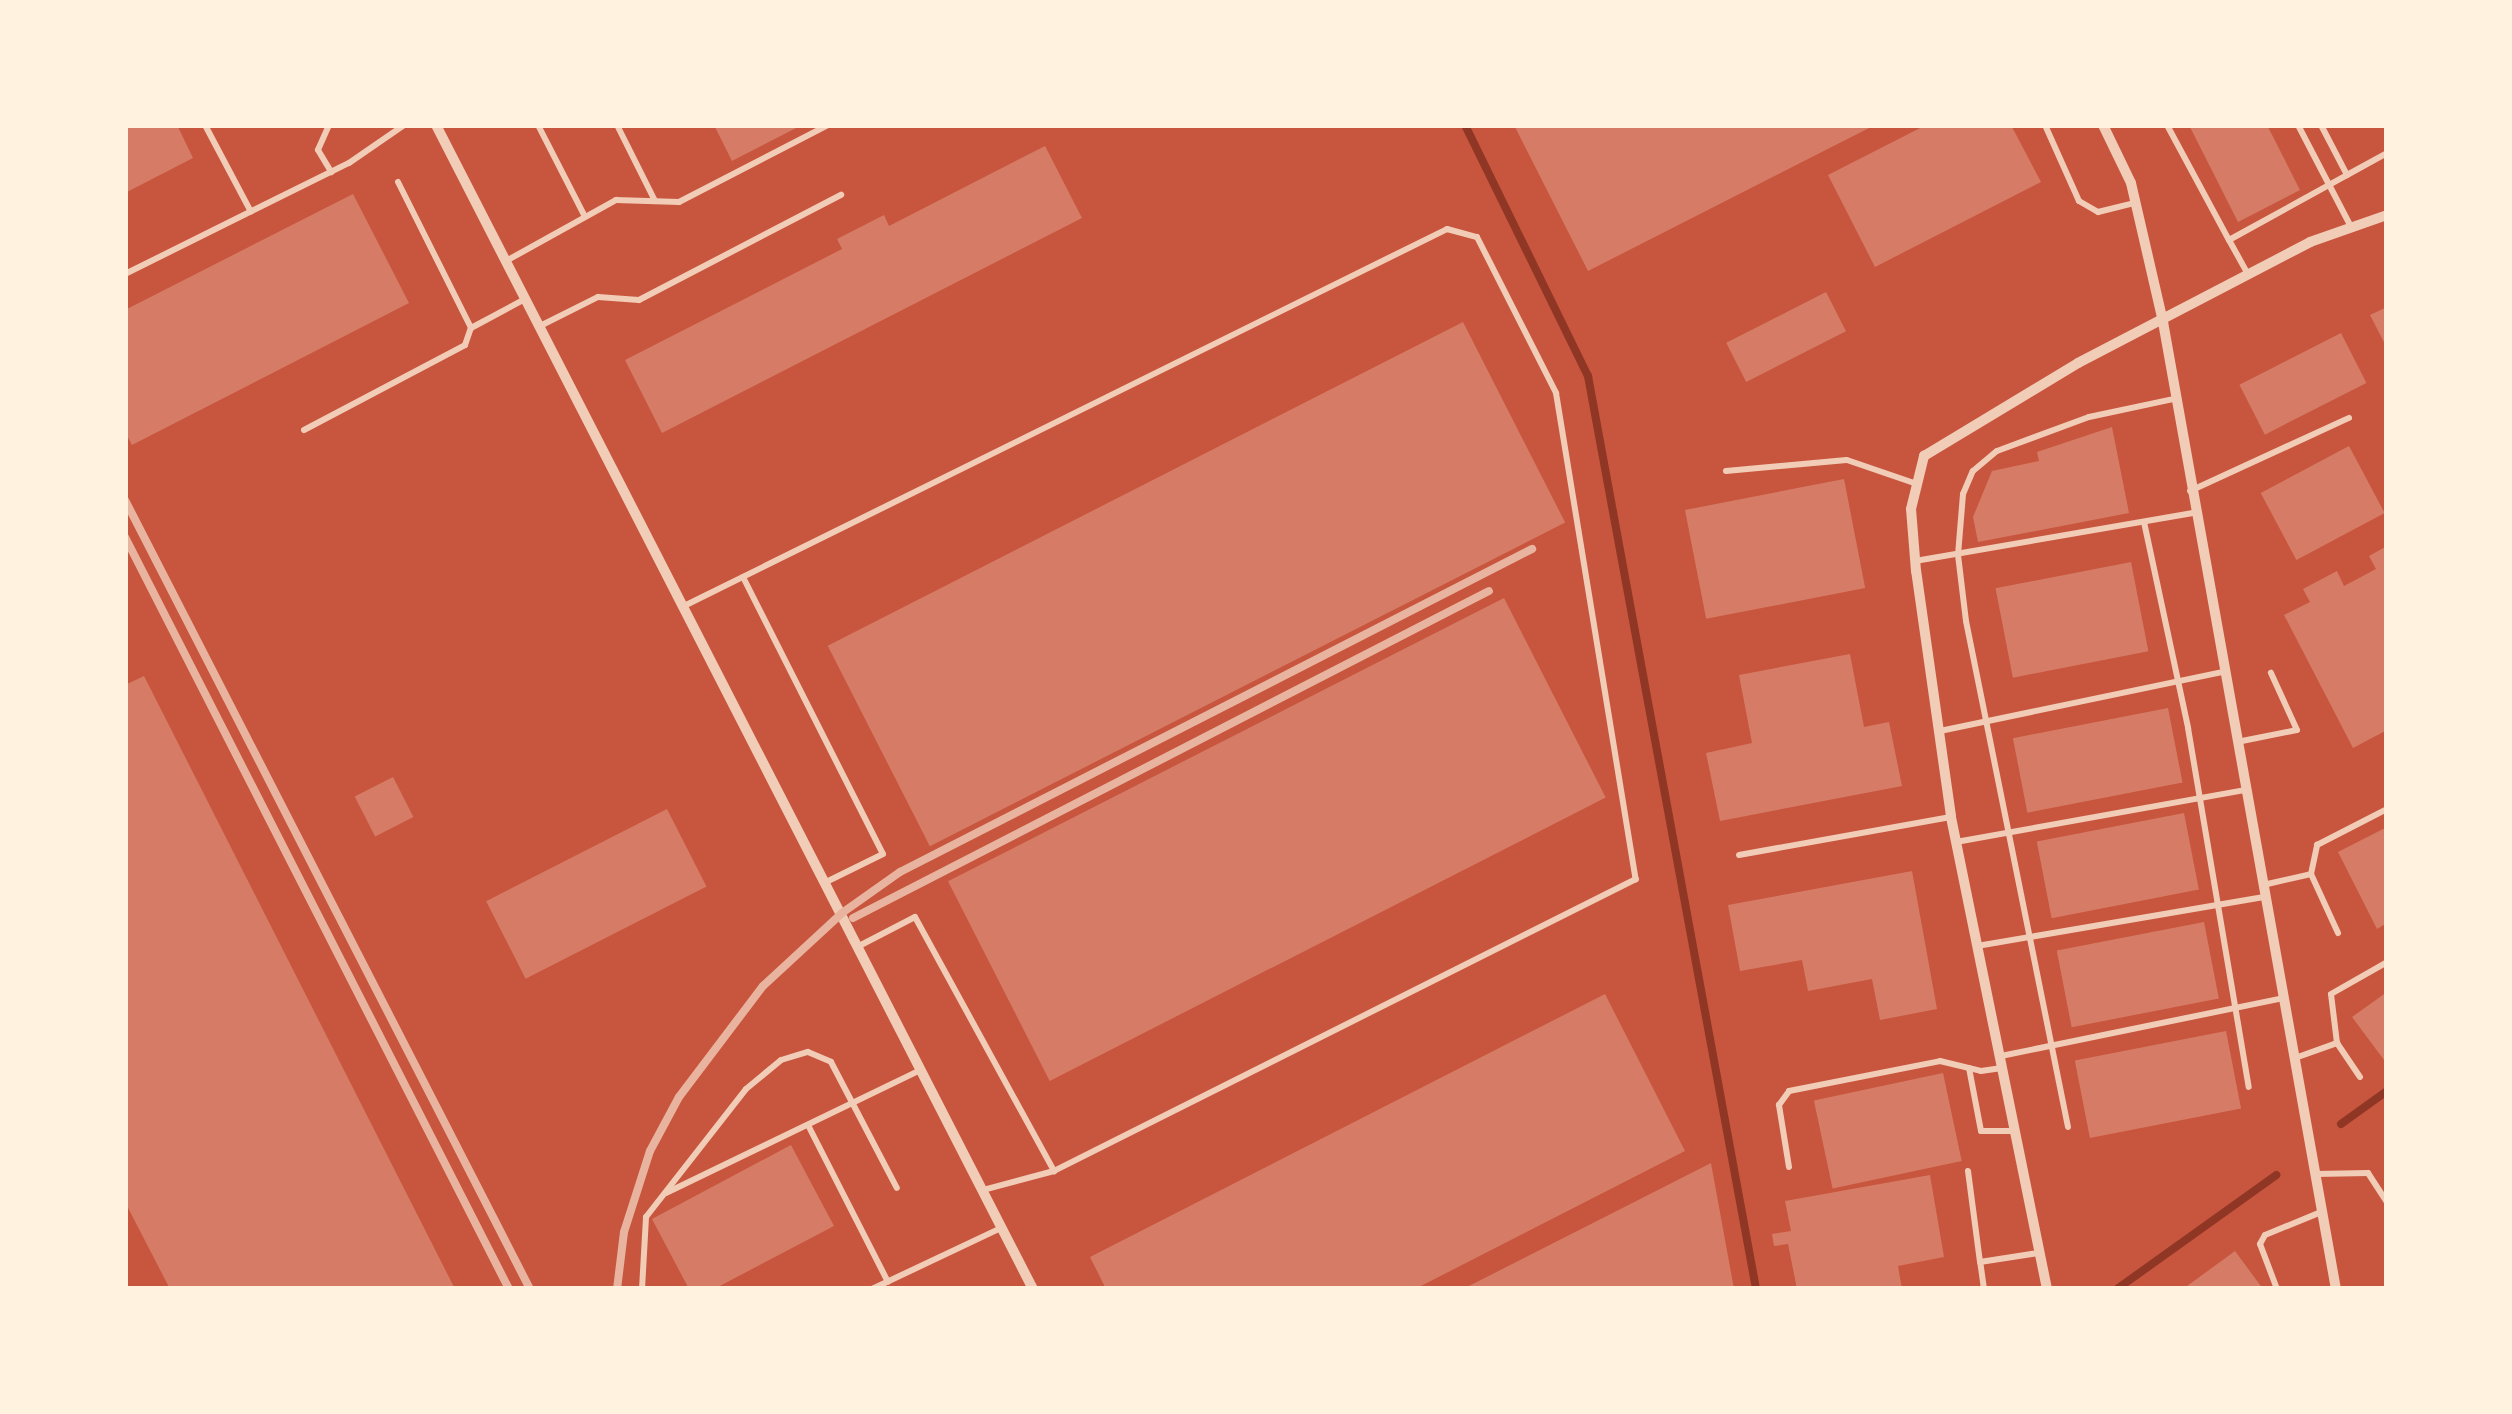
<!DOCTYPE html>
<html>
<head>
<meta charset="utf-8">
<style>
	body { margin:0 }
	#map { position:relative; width:2512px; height:1414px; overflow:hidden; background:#c8553d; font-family:"Public Sans",sans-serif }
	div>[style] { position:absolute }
	.stream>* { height:8px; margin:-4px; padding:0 4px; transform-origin:4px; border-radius:4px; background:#8f3625 }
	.building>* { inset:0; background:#d67c66; transform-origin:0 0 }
	.service>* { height:6px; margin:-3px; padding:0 3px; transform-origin:3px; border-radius:3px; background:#f1ccb7 }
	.minor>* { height:10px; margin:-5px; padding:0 5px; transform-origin:5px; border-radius:5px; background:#f1ccb7 }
	.rail>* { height:8px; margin:-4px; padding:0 4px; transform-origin:4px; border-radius:4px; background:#e9b49f }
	span { translate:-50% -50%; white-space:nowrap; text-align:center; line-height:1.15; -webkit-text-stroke:9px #fff3e0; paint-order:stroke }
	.frame { position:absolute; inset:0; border:128px solid #fff3e0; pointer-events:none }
</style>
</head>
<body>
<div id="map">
	<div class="stream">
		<div style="left:1465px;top:125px;width:280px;rotate:63.9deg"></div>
		<div style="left:1588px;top:376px;width:928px;rotate:79.57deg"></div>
		<div style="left:2341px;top:1124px;width:57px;rotate:-35.7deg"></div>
		<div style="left:2117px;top:1289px;width:196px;rotate:-35.6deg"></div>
	</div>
	<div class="building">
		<div style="clip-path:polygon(125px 125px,177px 125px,193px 158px,125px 193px)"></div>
		<div style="clip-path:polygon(714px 125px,802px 125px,732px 161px)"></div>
		<div style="clip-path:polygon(1514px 125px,1875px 125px,1588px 271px)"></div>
		<div style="clip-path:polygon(1926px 125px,2011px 125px,2041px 182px,1875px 267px,1828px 175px)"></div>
		<div style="clip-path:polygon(2189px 125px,2267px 125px,2300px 190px,2238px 222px)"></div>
		<div style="clip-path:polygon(1045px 146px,1082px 218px,662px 433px,625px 360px,842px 249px,837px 239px,884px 215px,889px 226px)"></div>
		<div style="clip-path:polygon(353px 194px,409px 303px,132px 445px,125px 432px,125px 310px)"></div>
		<div style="left:1826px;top:292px;width:44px;height:112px;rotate:63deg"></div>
		<div style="clip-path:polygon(2387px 307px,2387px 348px,2370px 315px)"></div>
		<div style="left:1463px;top:322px;width:225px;height:713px;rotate:63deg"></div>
		<div style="left:2341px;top:333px;width:56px;height:114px;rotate:63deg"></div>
		<div style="clip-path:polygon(2112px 427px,2129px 513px,1978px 542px,1973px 517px,1992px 471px,2039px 461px,2037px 452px)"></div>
		<div style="left:2349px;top:446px;width:76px;height:100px;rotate:62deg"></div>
		<div style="left:1844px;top:479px;width:111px;height:162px;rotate:79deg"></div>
		<div style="clip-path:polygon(2387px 546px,2387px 730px,2353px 748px,2284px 615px,2310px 602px,2303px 589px,2337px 571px,2344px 586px,2376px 569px,2369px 556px)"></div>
		<div style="left:2131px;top:562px;width:91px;height:138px;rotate:79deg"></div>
		<div style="left:1504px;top:598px;width:224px;height:624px;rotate:63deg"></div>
		<div style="clip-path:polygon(1850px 654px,1864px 727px,1889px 722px,1902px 786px,1720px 821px,1706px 753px,1752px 743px,1739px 675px)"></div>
		<div style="clip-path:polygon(144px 676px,455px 1289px,170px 1289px,125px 1202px,125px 685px)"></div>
		<div style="left:2168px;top:708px;width:76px;height:158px;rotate:79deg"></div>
		<div style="left:393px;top:777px;width:45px;height:43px;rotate:63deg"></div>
		<div style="left:667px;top:809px;width:87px;height:203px;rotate:63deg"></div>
		<div style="left:2184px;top:813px;width:78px;height:150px;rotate:79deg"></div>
		<div style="clip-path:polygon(2387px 827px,2387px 923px,2377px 929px,2338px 852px)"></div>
		<div style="clip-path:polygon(1912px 871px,1937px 1009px,1880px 1020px,1872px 979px,1808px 991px,1802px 960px,1740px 971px,1728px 905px)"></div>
		<div style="left:2204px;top:922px;width:78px;height:150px;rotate:79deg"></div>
		<div style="clip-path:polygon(2387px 992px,2387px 1064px,2352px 1017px)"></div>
		<div style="clip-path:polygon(1605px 994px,1685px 1151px,1415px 1289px,1106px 1289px,1090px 1257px)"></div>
		<div style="left:2226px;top:1031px;width:79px;height:154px;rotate:79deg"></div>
		<div style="left:1943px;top:1073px;width:90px;height:132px;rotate:78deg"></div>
		<div style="clip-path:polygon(791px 1145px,834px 1226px,714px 1289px,689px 1289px,652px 1219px)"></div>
		<div style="clip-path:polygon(1711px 1163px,1734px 1289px,1463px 1289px,1654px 1192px)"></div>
		<div style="clip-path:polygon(1930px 1175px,1944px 1257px,1898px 1266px,1902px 1289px,1797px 1289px,1788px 1244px,1774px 1246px,1772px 1234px,1791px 1231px,1785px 1201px)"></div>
		<div style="clip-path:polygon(2235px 1251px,2263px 1289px,2183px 1289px)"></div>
	</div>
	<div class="service">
		<div style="left:205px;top:125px;width:98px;rotate:62.1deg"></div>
		<div style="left:329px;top:125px;width:27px;rotate:114deg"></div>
		<div style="left:318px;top:150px;width:26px;rotate:59deg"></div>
		<div style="left:538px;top:125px;width:103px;rotate:62.9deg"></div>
		<div style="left:617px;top:125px;width:85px;rotate:63.4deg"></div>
		<div style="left:2045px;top:125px;width:83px;rotate:65.9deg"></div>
		<div style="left:2079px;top:201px;width:22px;rotate:30deg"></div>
		<div style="left:2098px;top:212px;width:38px;rotate:-14deg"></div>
		<div style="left:2167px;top:125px;width:131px;rotate:61.7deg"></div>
		<div style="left:2229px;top:240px;width:135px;rotate:-28.8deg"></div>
		<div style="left:2298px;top:125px;width:115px;rotate:62.5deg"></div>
		<div style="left:2321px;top:125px;width:56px;rotate:62.5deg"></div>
		<div style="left:2347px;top:175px;width:46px;rotate:-28.8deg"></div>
		<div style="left:398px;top:182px;width:163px;rotate:63.4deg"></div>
		<div style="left:471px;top:328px;width:61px;rotate:-28.2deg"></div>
		<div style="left:2229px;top:240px;width:39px;rotate:61deg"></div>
		<div style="left:506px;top:261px;width:126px;rotate:-29deg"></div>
		<div style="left:616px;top:200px;width:63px;rotate:1.8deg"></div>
		<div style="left:679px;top:202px;width:168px;rotate:-27.3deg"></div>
		<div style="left:125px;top:274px;width:250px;rotate:-26.4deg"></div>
		<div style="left:349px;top:163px;width:67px;rotate:-34.6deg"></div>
		<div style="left:540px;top:326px;width:65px;rotate:-26.6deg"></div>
		<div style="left:598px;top:297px;width:41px;rotate:4.2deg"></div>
		<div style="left:639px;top:300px;width:228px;rotate:-27.5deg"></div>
		<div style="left:304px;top:430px;width:182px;rotate:-27.8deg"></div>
		<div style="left:465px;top:345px;width:18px;rotate:-71deg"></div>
		<div style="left:1726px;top:471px;width:121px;rotate:-5.2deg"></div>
		<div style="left:1847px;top:460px;width:74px;rotate:18.9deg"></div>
		<div style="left:2190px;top:491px;width:175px;rotate:-24.7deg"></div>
		<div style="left:2144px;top:522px;width:211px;rotate:77.9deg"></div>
		<div style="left:2188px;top:728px;width:364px;rotate:80.4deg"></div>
		<div style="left:1915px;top:561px;width:282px;rotate:-9.8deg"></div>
		<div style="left:743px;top:577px;width:310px;rotate:63.2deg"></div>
		<div style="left:883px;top:854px;width:64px;rotate:153.8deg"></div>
		<div style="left:684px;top:606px;width:851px;rotate:-26.29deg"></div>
		<div style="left:1447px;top:229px;width:31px;rotate:15deg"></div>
		<div style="left:1477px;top:237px;width:175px;rotate:63.1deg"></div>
		<div style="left:1556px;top:393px;width:493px;rotate:80.7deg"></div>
		<div style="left:1636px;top:879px;width:651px;rotate:153.36deg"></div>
		<div style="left:1054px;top:1171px;width:73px;rotate:165deg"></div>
		<div style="left:1940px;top:731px;width:288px;rotate:-11.8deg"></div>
		<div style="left:2237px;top:742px;width:61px;rotate:-11.3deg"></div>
		<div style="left:2297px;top:730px;width:63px;rotate:-114.5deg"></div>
		<div style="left:1956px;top:842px;width:293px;rotate:-10.2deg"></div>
		<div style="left:1739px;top:855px;width:215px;rotate:-10.2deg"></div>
		<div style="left:2311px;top:874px;width:65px;rotate:65.4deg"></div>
		<div style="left:2263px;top:885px;width:49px;rotate:-12.9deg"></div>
		<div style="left:2311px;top:874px;width:30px;rotate:-78deg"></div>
		<div style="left:2317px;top:845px;width:79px;rotate:-27.2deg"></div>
		<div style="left:859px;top:946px;width:63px;rotate:-27.4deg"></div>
		<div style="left:915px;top:917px;width:290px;rotate:61.3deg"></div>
		<div style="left:1977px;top:946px;width:291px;rotate:-9.7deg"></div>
		<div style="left:2337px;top:1043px;width:41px;rotate:55.9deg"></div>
		<div style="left:2001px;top:1056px;width:288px;rotate:-11.6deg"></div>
		<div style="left:2295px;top:1058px;width:45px;rotate:-19.7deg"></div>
		<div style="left:2337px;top:1043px;width:49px;rotate:-97deg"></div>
		<div style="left:2331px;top:994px;width:64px;rotate:-29.7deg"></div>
		<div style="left:1969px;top:1068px;width:64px;rotate:79.2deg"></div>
		<div style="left:1981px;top:1131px;width:34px"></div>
		<div style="left:808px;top:1125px;width:176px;rotate:63deg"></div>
		<div style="left:2068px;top:1127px;width:516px;rotate:-101.4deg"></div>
		<div style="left:1966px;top:621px;width:66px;rotate:-96.9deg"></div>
		<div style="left:1958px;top:555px;width:61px;rotate:-85.3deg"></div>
		<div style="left:1963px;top:494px;width:25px;rotate:-67deg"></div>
		<div style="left:1973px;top:471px;width:31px;rotate:-40deg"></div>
		<div style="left:1997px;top:451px;width:98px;rotate:-20.3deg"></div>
		<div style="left:2089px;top:417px;width:87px;rotate:-12deg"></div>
		<div style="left:1789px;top:1167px;width:63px;rotate:-99.2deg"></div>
		<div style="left:1779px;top:1105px;width:17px;rotate:-54deg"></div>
		<div style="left:1789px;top:1091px;width:154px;rotate:-11.2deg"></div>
		<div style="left:1940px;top:1061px;width:42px;rotate:13.7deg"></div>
		<div style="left:1981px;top:1071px;width:21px;rotate:-8deg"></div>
		<div style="left:1968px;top:1171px;width:92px;rotate:82.5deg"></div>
		<div style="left:2316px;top:1174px;width:52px;rotate:-1.1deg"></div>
		<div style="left:2368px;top:1173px;width:35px;rotate:57deg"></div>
		<div style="left:666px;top:1193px;width:283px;rotate:-25.8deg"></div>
		<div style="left:642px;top:1289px;width:72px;rotate:-86.8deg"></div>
		<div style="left:646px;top:1217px;width:162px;rotate:-52deg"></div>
		<div style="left:746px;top:1089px;width:45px;rotate:-39.6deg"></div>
		<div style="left:781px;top:1060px;width:28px;rotate:-17deg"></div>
		<div style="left:808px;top:1052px;width:25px;rotate:23deg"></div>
		<div style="left:831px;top:1062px;width:142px;rotate:62.4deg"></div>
		<div style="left:872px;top:1289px;width:143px;rotate:-25.3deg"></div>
		<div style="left:1984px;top:1289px;width:27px;rotate:-98deg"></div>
		<div style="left:1980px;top:1262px;width:59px;rotate:-8.8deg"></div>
		<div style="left:2277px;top:1289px;width:48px;rotate:-110.7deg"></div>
		<div style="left:2260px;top:1244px;width:10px;rotate:-61deg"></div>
		<div style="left:2265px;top:1235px;width:61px;rotate:-22.3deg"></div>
	</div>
	<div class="minor">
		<div style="left:436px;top:125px;width:1308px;rotate:62.85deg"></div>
		<div style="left:2103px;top:125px;width:64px;rotate:64.2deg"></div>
		<div style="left:2131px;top:183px;width:143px;rotate:77deg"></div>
		<div style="left:2163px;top:322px;width:982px;rotate:79.86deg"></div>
		<div style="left:2047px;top:1289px;width:483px;rotate:-101.5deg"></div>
		<div style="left:1951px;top:816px;width:247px;rotate:-98.1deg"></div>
		<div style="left:1916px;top:571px;width:62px;rotate:-94.6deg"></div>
		<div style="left:1911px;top:509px;width:55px;rotate:-76.2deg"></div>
		<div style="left:1924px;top:456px;width:180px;rotate:-31.1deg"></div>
		<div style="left:2078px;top:363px;width:262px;rotate:-27.5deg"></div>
		<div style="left:2310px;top:242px;width:82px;rotate:-19.3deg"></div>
	</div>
	<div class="rail">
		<div style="left:125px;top:500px;width:887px;rotate:62.83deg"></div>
		<div style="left:125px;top:537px;width:844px;rotate:62.95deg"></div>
		<div style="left:853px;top:918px;width:715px;rotate:-27.21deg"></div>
		<div style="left:617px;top:1289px;width:57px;rotate:-83deg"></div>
		<div style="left:624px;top:1232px;width:85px;rotate:-72.2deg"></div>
		<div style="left:650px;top:1151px;width:61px;rotate:-61.8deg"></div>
		<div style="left:679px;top:1097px;width:139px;rotate:-52.9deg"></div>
		<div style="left:763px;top:986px;width:108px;rotate:-42.7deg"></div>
		<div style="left:842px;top:913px;width:71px;rotate:-35.3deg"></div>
		<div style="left:900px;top:872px;width:710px;rotate:-27.07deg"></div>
	</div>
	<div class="frame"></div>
</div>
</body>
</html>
